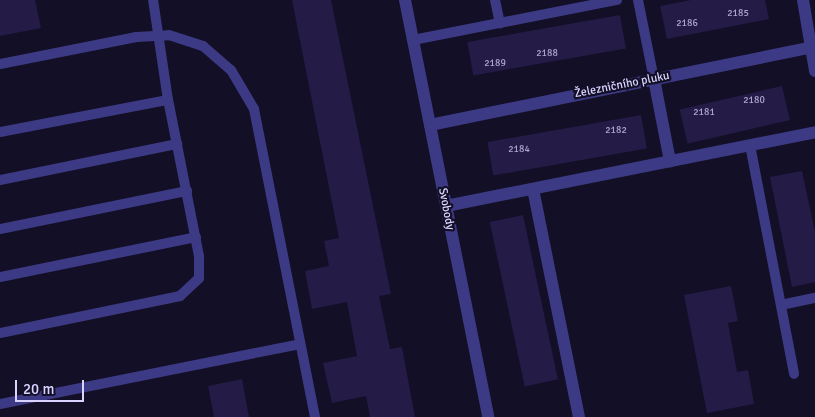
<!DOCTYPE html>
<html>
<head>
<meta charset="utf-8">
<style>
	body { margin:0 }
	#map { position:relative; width:815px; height:417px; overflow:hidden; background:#130f26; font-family:Signika,sans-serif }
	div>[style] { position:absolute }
	.building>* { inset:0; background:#241b47; transform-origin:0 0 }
	.lane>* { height:10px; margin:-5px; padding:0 5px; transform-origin:5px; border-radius:5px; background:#3d3a85 }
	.street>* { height:12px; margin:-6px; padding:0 6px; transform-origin:6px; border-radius:6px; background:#3d3a85 }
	span { translate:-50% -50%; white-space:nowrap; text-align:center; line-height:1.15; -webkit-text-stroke:4.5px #130f26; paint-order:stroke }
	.number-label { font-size:10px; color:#aca6d1 }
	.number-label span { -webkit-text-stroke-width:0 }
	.street-label { font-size:12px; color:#d9d4ff }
	.scale { position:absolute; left:15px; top:380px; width:69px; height:22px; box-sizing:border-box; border:2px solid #d9d4ff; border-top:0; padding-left:6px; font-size:15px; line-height:18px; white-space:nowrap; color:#d9d4ff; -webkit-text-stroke:4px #130f26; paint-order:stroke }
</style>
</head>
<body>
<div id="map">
	<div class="building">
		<div style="clip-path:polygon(0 0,35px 0,41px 28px,0 36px)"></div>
		<div style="clip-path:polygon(292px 0,331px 0,391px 294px,379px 296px,390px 349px,402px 347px,415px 417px,370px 417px,366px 396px,332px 403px,323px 363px,357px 356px,347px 302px,312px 309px,305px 271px,329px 266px,324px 241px,339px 238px)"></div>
		<div style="clip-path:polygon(691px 0,765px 0,769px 19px,667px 39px,660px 6px)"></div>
		<div style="left:620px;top:15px;width:34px;height:155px;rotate:80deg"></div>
		<div style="left:782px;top:86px;width:35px;height:105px;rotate:77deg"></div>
		<div style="left:641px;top:115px;width:34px;height:156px;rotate:80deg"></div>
		<div style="clip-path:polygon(802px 171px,815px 232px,815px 282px,792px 287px,770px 177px)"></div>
		<div style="left:523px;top:215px;width:168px;height:34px;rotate:78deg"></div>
		<div style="clip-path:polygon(731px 286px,738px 321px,728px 323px,737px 372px,748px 370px,754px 404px,707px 413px,684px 295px)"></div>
		<div style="clip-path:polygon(242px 379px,249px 417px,214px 417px,208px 386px)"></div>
	</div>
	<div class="lane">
		<div style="left:495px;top:0;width:24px;rotate:78deg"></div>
		<div style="left:638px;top:0;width:81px;rotate:78.6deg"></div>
		<div style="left:413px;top:40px;width:208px;rotate:-11.1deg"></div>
		<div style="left:0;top:64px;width:139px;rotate:-11.2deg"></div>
		<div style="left:136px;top:37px;width:33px;rotate:-3deg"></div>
		<div style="left:169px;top:35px;width:36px;rotate:18deg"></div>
		<div style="left:203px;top:46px;width:37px;rotate:41deg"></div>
		<div style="left:231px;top:70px;width:45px;rotate:59.5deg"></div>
		<div style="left:254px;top:109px;width:314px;rotate:78.8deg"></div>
		<div style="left:0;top:132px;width:171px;rotate:-10.8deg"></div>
		<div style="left:750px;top:145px;width:233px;rotate:79.1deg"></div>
		<div style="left:0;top:180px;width:181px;rotate:-11.5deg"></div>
		<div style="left:0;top:229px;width:191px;rotate:-11.5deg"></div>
		<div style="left:0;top:277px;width:200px;rotate:-11.5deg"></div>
		<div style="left:781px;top:305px;width:35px;rotate:-12deg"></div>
		<div style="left:0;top:333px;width:184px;rotate:-11.6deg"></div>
		<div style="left:180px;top:296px;width:26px;rotate:-43deg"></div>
		<div style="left:199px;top:278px;width:22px;rotate:-90deg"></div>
		<div style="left:199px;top:256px;width:159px;rotate:-101.2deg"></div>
		<div style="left:168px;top:100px;width:101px;rotate:-98.5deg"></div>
		<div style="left:0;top:404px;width:306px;rotate:-11.3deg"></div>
	</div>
	<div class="street">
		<div style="left:405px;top:0;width:425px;rotate:78.7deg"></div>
		<div style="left:803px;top:0;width:72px;rotate:80.4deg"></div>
		<div style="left:654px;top:79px;width:84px;rotate:79deg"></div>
		<div style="left:430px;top:125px;width:393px;rotate:-11.5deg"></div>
		<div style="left:533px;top:189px;width:233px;rotate:78.6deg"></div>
		<div style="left:446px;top:206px;width:376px;rotate:-11.3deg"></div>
	</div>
	<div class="number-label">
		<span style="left:738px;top:14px">2185</span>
		<span style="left:687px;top:24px">2186</span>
		<span style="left:547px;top:54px">2188</span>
		<span style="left:495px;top:64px">2189</span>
		<span style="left:754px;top:101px">2180</span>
		<span style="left:704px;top:113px">2181</span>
		<span style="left:616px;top:131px">2182</span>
		<span style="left:519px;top:150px">2184</span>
	</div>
	<div class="street-label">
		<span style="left:622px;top:85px;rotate:-11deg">Železničního pluku</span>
		<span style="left:446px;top:209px;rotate:79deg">Svobody</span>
	</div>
	<div class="scale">20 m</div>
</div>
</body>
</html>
